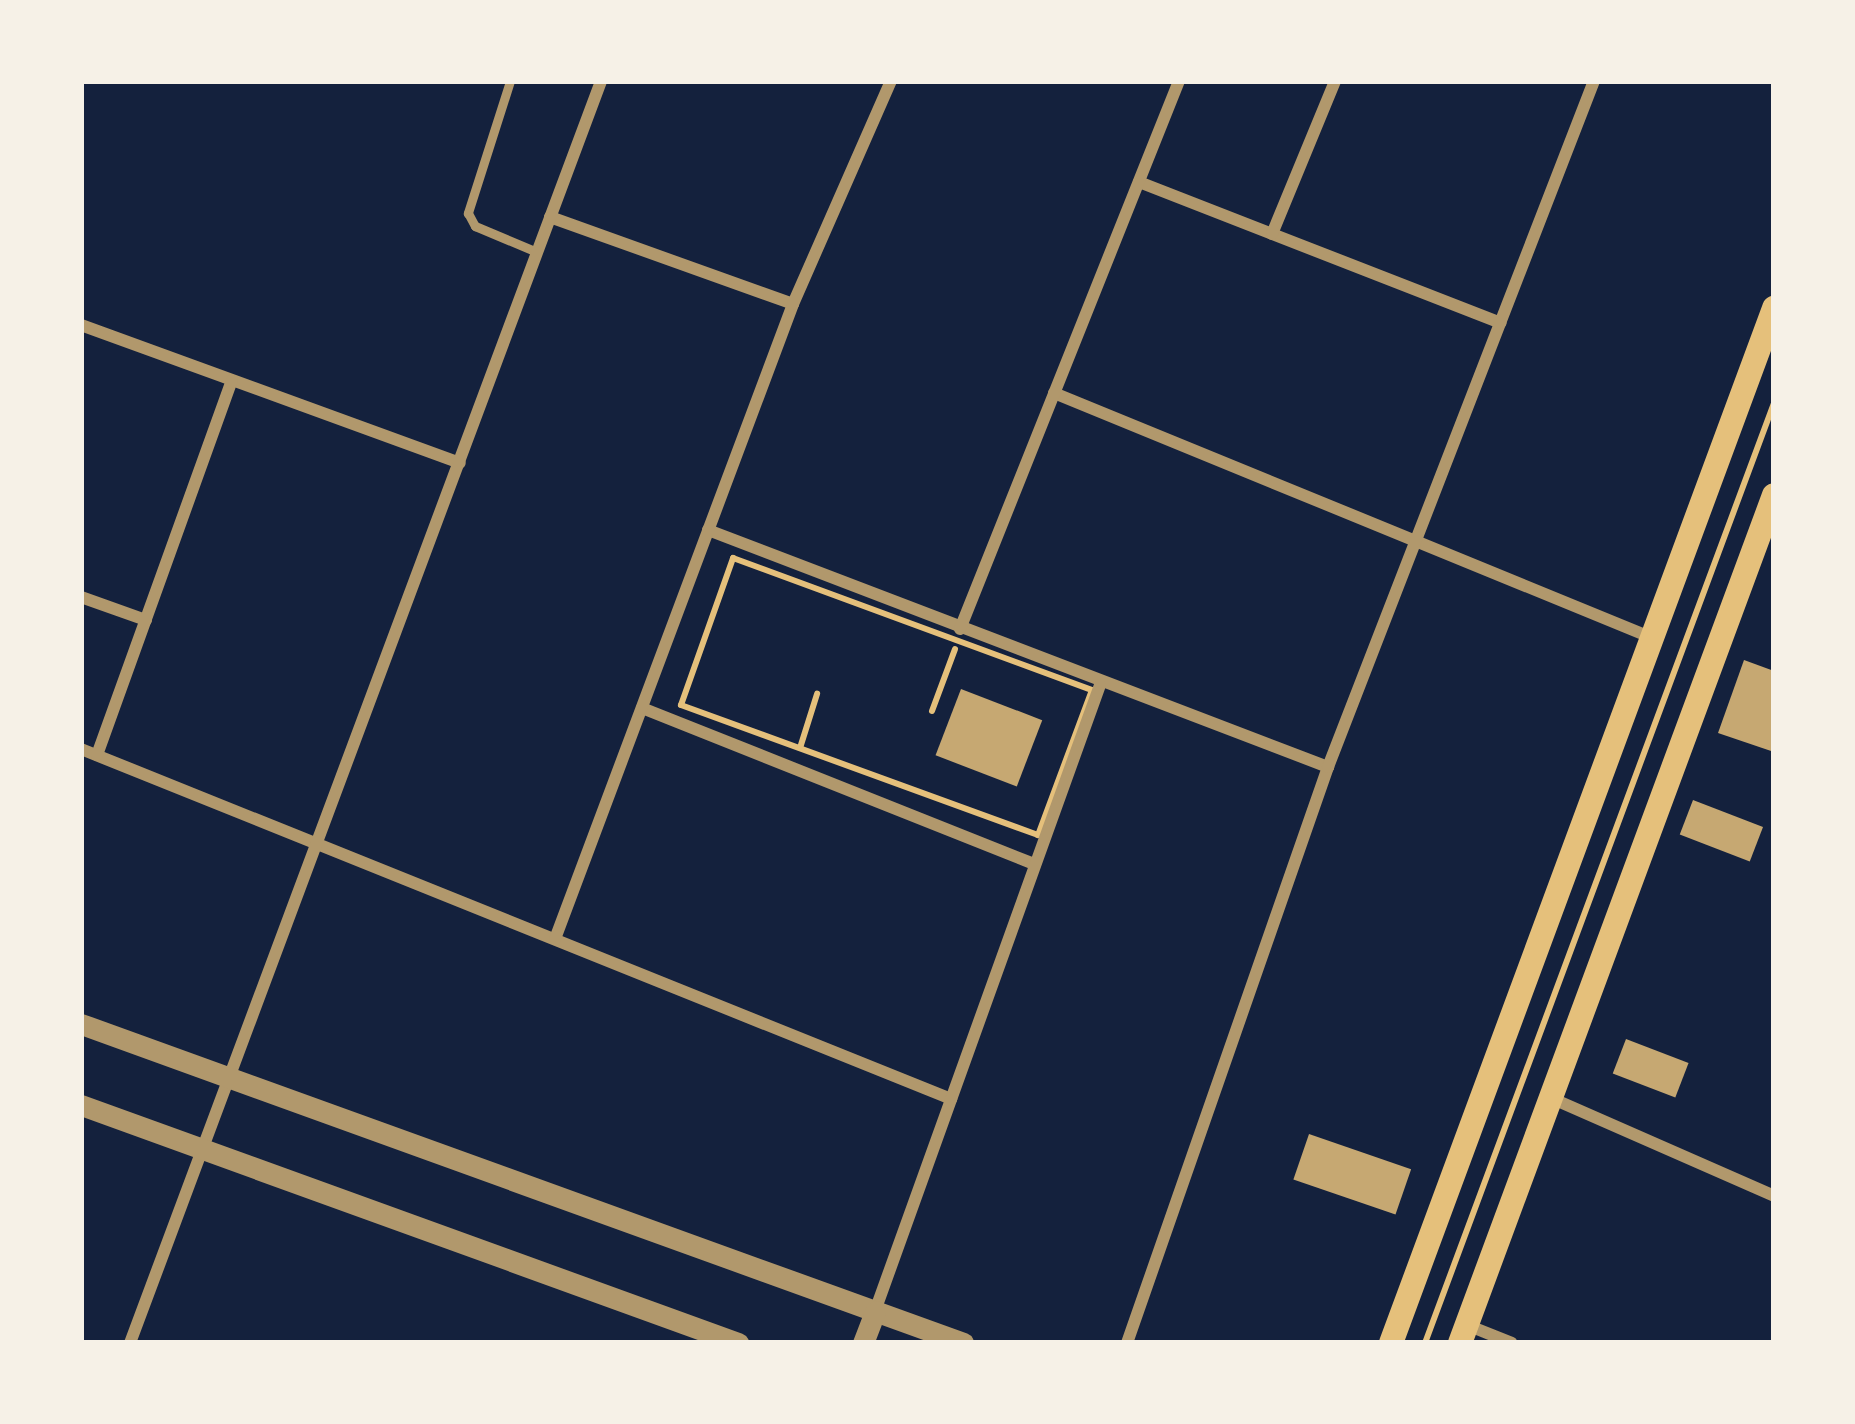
<!DOCTYPE html>
<html>
<head>
<meta charset="utf-8">
<style>
	body { margin:0 }
	#map { position:relative; width:1855px; height:1424px; overflow:hidden; background:#14213d; font-family:Signika,sans-serif }
	div>[style] { position:absolute }
	.building>* { inset:0; background:#c6a872; transform-origin:0 0 }
	.path>* { height:6px; margin:-3px; padding:0 3px; transform-origin:3px; border-radius:3px; background:#e5c07b }
	.service>* { height:9px; margin:-4.5px; padding:0 4.5px; transform-origin:4.5px; border-radius:4.5px; background:#b1986c }
	.minor>* { height:12px; margin:-6px; padding:0 6px; transform-origin:6px; border-radius:6px; background:#b1986c }
	.tertiary>* { height:21px; margin:-10.5px; padding:0 10.5px; transform-origin:10.5px; border-radius:10.5px; background:#b1986c }
	.secondary>* { height:24px; margin:-12px; padding:0 12px; transform-origin:12px; border-radius:12px; background:#e5c07b }
	span { translate:-50% -50%; white-space:nowrap; text-align:center; line-height:1.15; -webkit-text-stroke:12px #f6f1e7; paint-order:stroke }
	.frame { position:absolute; inset:0; border:84px solid #f6f1e7; pointer-events:none }
</style>
</head>
<body>
<div id="map">
	<div class="building">
		<div style="clip-path:polygon(1744px 660px,1774px 671px,1774px 752px,1718px 733px)"></div>
		<div style="left:961px;top:689px;width:87px;height:71px;rotate:21deg"></div>
		<div style="left:1693px;top:800px;width:75px;height:37px;rotate:21deg"></div>
		<div style="left:1626px;top:1039px;width:67px;height:37px;rotate:21deg"></div>
		<div style="left:1309px;top:1134px;width:108px;height:48px;rotate:19deg"></div>
	</div>
	<div class="path">
		<div style="left:733px;top:558px;width:382px;rotate:20.2deg"></div>
		<div style="left:1092px;top:690px;width:155px;rotate:110.4deg"></div>
		<div style="left:1038px;top:835px;width:380px;rotate:-160deg"></div>
		<div style="left:681px;top:705px;width:156px;rotate:-70.5deg"></div>
		<div style="left:932px;top:711px;width:66px;rotate:-69.6deg"></div>
		<div style="left:800px;top:748px;width:57px;rotate:-72.5deg"></div>
		<div style="left:1425px;top:1343px;width:1003px;rotate:-69.63deg"></div>
	</div>
	<div class="service">
		<div style="left:510px;top:81px;width:139px;rotate:107.7deg"></div>
		<div style="left:468px;top:213px;width:15px;rotate:62deg"></div>
		<div style="left:475px;top:226px;width:67px;rotate:22.8deg"></div>
	</div>
	<div class="minor">
		<div style="left:1139px;top:182px;width:388px;rotate:21.3deg"></div>
		<div style="left:550px;top:217px;width:258px;rotate:19.7deg"></div>
		<div style="left:1272px;top:234px;width:165px;rotate:-67.6deg"></div>
		<div style="left:81px;top:325px;width:403px;rotate:20deg"></div>
		<div style="left:1054px;top:393px;width:644px;rotate:22.26deg"></div>
		<div style="left:708px;top:530px;width:664px;rotate:20.92deg"></div>
		<div style="left:81px;top:597px;width:69px;rotate:19.5deg"></div>
		<div style="left:960px;top:629px;width:590px;rotate:-68.22deg"></div>
		<div style="left:642px;top:708px;width:423px;rotate:21.7deg"></div>
		<div style="left:81px;top:749px;width:938px;rotate:21.91deg"></div>
		<div style="left:97px;top:755px;width:398px;rotate:-70.2deg"></div>
		<div style="left:555px;top:939px;width:678px;rotate:-69.45deg"></div>
		<div style="left:793px;top:304px;width:244px;rotate:-66.3deg"></div>
		<div style="left:1551px;top:1098px;width:244px;rotate:23.7deg"></div>
		<div style="left:875px;top:1311px;width:665px;rotate:-70.23deg"></div>
		<div style="left:1467px;top:1325px;width:48px;rotate:21.8deg"></div>
		<div style="left:130px;top:1343px;width:1347px;rotate:-69.53deg"></div>
		<div style="left:1127px;top:1343px;width:610px;rotate:-70.76deg"></div>
		<div style="left:1328px;top:767px;width:736px;rotate:-68.81deg"></div>
	</div>
	<div class="tertiary">
		<div style="left:81px;top:1024px;width:938px;rotate:19.88deg"></div>
		<div style="left:81px;top:1105px;width:699px;rotate:19.91deg"></div>
		<div style="left:863px;top:1343px;width:34px;rotate:-69deg"></div>
	</div>
	<div class="secondary">
		<div style="left:1391px;top:1343px;width:1104px;rotate:-69.69deg"></div>
		<div style="left:1460px;top:1343px;width:904px;rotate:-69.68deg"></div>
	</div>
	<div class="frame"></div>
</div>
</body>
</html>
